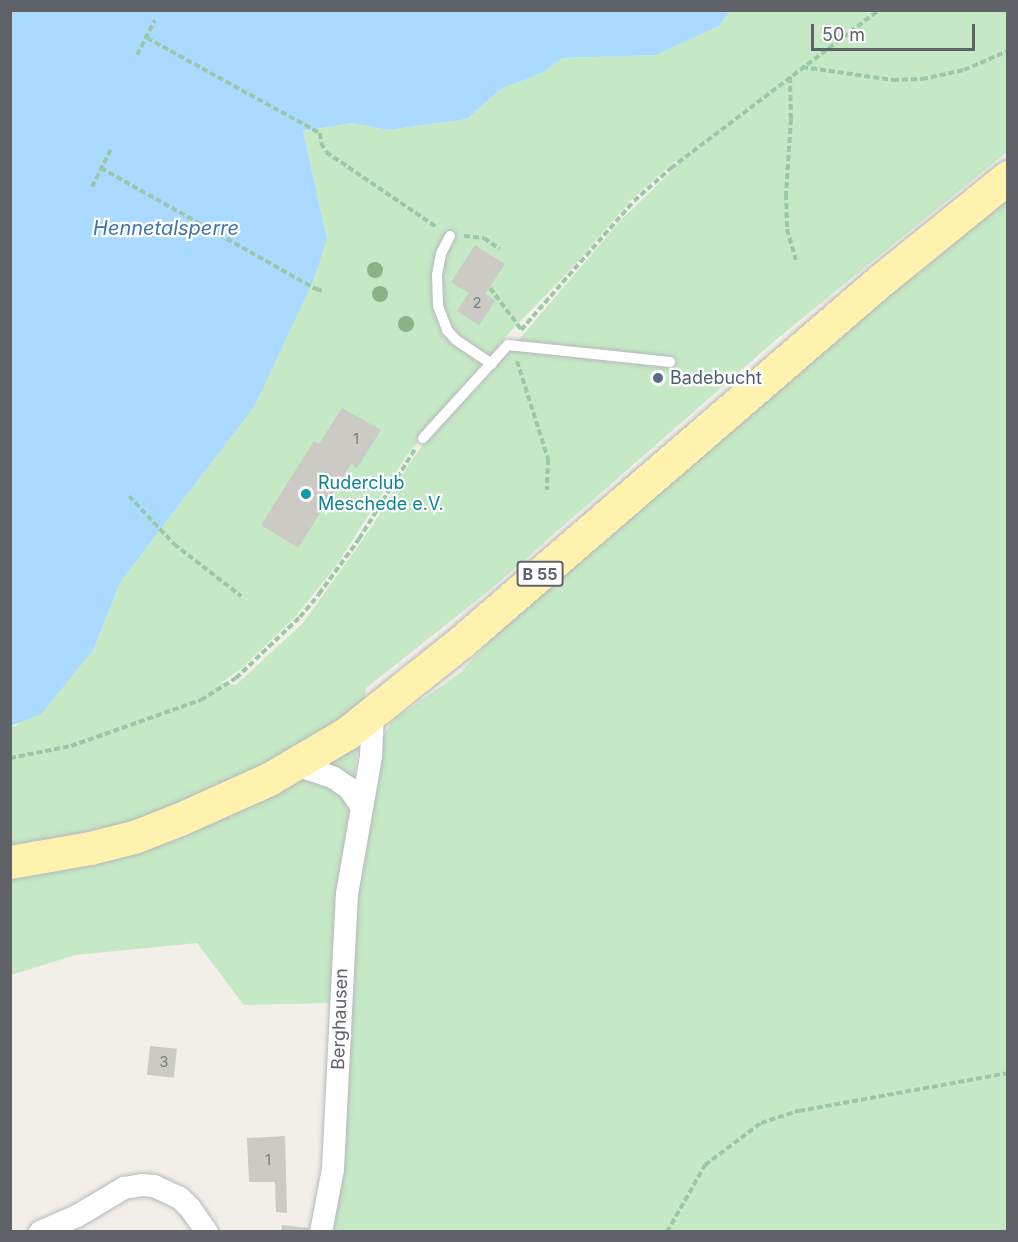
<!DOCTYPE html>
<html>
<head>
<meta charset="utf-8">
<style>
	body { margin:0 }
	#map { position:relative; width:1018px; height:1242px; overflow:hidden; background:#f1efe8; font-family:Inter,sans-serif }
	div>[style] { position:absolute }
	.green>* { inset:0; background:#c5e8c5 }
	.water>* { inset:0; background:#aadaff }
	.building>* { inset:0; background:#cccac5; transform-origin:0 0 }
	.path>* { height:4px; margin-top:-2px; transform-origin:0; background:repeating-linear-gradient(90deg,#9cc7a9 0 6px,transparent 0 9px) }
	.roads { filter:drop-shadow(0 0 2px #b5b8bc) drop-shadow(0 0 2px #b5b8bc) }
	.service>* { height:10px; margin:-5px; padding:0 5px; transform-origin:5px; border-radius:5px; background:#fff }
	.minor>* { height:22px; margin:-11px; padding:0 11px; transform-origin:11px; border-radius:11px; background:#fff }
	.primary>* { height:33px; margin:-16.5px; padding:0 16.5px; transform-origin:16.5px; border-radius:16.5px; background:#fff2af }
	.trees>* { width:16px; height:16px; margin:-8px; border-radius:50%; background:#89b387 }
	.dots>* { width:16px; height:16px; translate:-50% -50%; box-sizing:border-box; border:3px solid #fff; border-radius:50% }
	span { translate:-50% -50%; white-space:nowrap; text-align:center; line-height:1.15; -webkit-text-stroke:4.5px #fff; paint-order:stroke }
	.number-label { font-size:15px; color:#7a7d7f }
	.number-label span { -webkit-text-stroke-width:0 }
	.shield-label span { padding:2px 4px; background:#fff; border:2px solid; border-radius:4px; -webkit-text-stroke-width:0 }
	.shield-label { font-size:16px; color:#5f6368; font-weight:700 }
	.service-label { font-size:18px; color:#4e5e75 }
	.left { translate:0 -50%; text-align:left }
	.culture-label { font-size:18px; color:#0d838f }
	.street-label { font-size:18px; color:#5f6368 }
	.water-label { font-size:20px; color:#4174aa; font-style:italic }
	.frame { position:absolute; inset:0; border:12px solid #5f6368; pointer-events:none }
	.scale { position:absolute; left:811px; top:24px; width:164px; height:27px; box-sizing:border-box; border:3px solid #5f6368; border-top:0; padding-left:8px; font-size:18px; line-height:21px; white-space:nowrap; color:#5f6368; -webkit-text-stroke:4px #fff; paint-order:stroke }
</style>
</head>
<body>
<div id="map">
	<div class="green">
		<div style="clip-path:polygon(evenodd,730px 11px,1007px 11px,1007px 152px,778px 338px,491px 589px,366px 688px,335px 916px,331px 1003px,244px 1005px,197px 943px,75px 955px,11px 975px,10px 726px,16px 726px,93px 650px,121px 581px,254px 407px,327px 239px,303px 131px,352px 123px,388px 130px,467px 119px,501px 89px,542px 73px,563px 58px,656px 55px,719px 26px,730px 11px,676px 160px,678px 165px,620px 221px,482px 383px,432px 432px,407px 467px,373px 525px,303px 623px,236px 685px,221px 683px,243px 667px,296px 616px,336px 566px,407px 455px,509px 333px,572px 268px,631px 200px,676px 160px)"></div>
		<div style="clip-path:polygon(1007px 195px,1007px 1231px,332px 1232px,354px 916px,375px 750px,392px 721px,460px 673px,506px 624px,725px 432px)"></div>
	</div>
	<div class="water">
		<div style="clip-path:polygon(10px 11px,11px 10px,730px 11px,719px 26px,656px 55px,563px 58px,542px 73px,501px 89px,467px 119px,388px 130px,352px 123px,303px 131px,327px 239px,313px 281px,254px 407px,121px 581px,93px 650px,41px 714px,11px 726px)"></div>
	</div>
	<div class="building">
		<div style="clip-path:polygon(475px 245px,505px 264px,485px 294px,495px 301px,479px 325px,457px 311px,469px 293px,451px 282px)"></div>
		<div style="clip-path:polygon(342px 408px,381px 430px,357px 468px,351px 464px,298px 548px,261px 525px,314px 441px,319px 444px)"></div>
		<div style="left:150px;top:1046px;width:27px;height:29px;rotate:6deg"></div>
		<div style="clip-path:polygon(285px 1136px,287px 1213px,276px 1212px,275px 1182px,249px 1182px,247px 1138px)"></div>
		<div style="clip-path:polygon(282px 1225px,309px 1228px,308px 1232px,281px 1232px)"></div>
	</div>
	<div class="path">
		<div style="left:147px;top:38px;width:197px;rotate:28.8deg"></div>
		<div style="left:320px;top:133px;width:10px;rotate:84deg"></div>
		<div style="left:321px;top:143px;width:10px;rotate:61deg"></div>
		<div style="left:326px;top:152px;width:135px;rotate:34.2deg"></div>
		<div style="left:137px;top:55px;width:39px;rotate:-63deg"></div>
		<div style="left:802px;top:67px;width:92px;rotate:8.1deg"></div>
		<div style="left:893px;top:80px;width:29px;rotate:-2deg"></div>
		<div style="left:922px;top:79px;width:43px;rotate:-12.1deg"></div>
		<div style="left:964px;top:70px;width:48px;rotate:-23.4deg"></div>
		<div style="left:790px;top:77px;width:42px;rotate:88.6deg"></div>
		<div style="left:791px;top:119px;width:75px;rotate:93.8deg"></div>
		<div style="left:786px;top:194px;width:35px;rotate:88deg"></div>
		<div style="left:787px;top:229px;width:32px;rotate:74deg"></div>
		<div style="left:101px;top:168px;width:247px;rotate:29.4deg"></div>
		<div style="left:316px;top:289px;width:7px;rotate:16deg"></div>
		<div style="left:92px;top:187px;width:42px;rotate:-63.4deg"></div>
		<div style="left:464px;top:236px;width:20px;rotate:6deg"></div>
		<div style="left:484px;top:238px;width:19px;rotate:35deg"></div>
		<div style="left:490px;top:288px;width:51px;rotate:52.9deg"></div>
		<div style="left:521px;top:330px;width:171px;rotate:-48.8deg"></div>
		<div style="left:634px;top:201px;width:50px;rotate:-41.7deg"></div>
		<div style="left:671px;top:168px;width:261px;rotate:-37.2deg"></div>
		<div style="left:517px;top:361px;width:103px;rotate:72.4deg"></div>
		<div style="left:548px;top:459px;width:31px;rotate:92deg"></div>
		<div style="left:129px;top:496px;width:66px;rotate:46.8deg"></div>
		<div style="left:174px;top:544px;width:85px;rotate:37.8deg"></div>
		<div style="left:10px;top:758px;width:62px;rotate:-11.1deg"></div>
		<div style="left:71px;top:746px;width:138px;rotate:-19.5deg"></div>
		<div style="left:201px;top:700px;width:41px;rotate:-32.2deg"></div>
		<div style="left:236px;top:678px;width:88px;rotate:-43.6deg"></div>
		<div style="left:300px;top:617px;width:30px;rotate:-50deg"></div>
		<div style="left:319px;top:594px;width:68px;rotate:-54deg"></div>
		<div style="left:359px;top:539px;width:106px;rotate:-58.1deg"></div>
		<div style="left:667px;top:1232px;width:77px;rotate:-60.4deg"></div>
		<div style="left:705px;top:1165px;width:70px;rotate:-36.9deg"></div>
		<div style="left:761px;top:1123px;width:40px;rotate:-18deg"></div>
		<div style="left:799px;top:1111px;width:212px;rotate:-10.3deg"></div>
	</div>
	<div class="roads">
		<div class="service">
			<div style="left:450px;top:236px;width:20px;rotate:117deg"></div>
			<div style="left:441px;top:254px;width:21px;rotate:101deg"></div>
			<div style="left:437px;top:275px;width:31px;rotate:88deg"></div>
			<div style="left:438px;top:306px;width:26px;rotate:69deg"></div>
			<div style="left:447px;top:330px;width:13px;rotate:48deg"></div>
			<div style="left:456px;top:340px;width:43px;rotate:33.7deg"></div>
			<div style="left:423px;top:438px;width:126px;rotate:-47.6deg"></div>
			<div style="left:508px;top:345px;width:163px;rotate:6deg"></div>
		</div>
		<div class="minor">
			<div style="left:297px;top:765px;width:39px;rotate:19deg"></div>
			<div style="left:334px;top:778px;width:18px;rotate:34deg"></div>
			<div style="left:349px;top:788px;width:23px;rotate:56deg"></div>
			<div style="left:40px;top:1232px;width:40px;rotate:-23.4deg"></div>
			<div style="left:77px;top:1216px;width:55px;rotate:-30.8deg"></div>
			<div style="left:124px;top:1188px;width:18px;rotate:-9deg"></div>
			<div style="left:142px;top:1185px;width:12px;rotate:5deg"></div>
			<div style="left:154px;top:1186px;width:29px;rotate:25deg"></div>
			<div style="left:180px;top:1198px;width:14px;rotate:45deg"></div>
			<div style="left:190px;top:1208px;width:29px;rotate:55deg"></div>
			<div style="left:321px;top:1232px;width:64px;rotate:-79.2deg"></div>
			<div style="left:333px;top:1169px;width:275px;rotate:-87.1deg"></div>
			<div style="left:347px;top:894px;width:140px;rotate:-80.1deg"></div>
			<div style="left:371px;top:756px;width:43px;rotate:-87.3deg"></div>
		</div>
		<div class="primary">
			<div style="left:10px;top:862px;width:81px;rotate:-9.9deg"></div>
			<div style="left:90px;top:848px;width:45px;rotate:-14deg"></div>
			<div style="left:134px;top:837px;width:49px;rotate:-21.4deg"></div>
			<div style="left:180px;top:819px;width:98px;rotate:-24.2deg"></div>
			<div style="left:269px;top:779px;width:91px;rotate:-30.5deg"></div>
			<div style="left:347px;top:733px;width:146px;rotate:-38.6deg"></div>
			<div style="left:461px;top:642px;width:554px;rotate:-40.76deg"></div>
			<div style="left:881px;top:280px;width:164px;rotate:-39deg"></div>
		</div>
	</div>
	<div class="trees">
		<div style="left:375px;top:270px"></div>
		<div style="left:380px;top:294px"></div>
		<div style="left:406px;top:324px"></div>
	</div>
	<div class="dots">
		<div style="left:658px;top:378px;background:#5c6f8a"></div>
		<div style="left:306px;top:494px;background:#0f9aa8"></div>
	</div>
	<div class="number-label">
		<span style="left:477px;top:303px">2</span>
		<span style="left:356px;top:439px">1</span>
		<span style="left:164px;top:1062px">3</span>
		<span style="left:268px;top:1160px">1</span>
	</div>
	<div class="shield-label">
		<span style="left:540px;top:574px">B 55</span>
	</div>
	<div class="service-label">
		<span class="left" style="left:670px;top:378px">Badebucht</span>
	</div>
	<div class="culture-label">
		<span class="left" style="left:318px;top:494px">Ruderclub<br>Meschede e.V.</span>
	</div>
	<div class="street-label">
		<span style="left:340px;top:1019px;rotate:-88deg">Berghausen</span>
	</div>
	<div class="water-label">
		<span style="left:166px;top:228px">Hennetalsperre</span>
	</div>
	<div class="frame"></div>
	<div class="scale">50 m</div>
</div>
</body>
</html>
